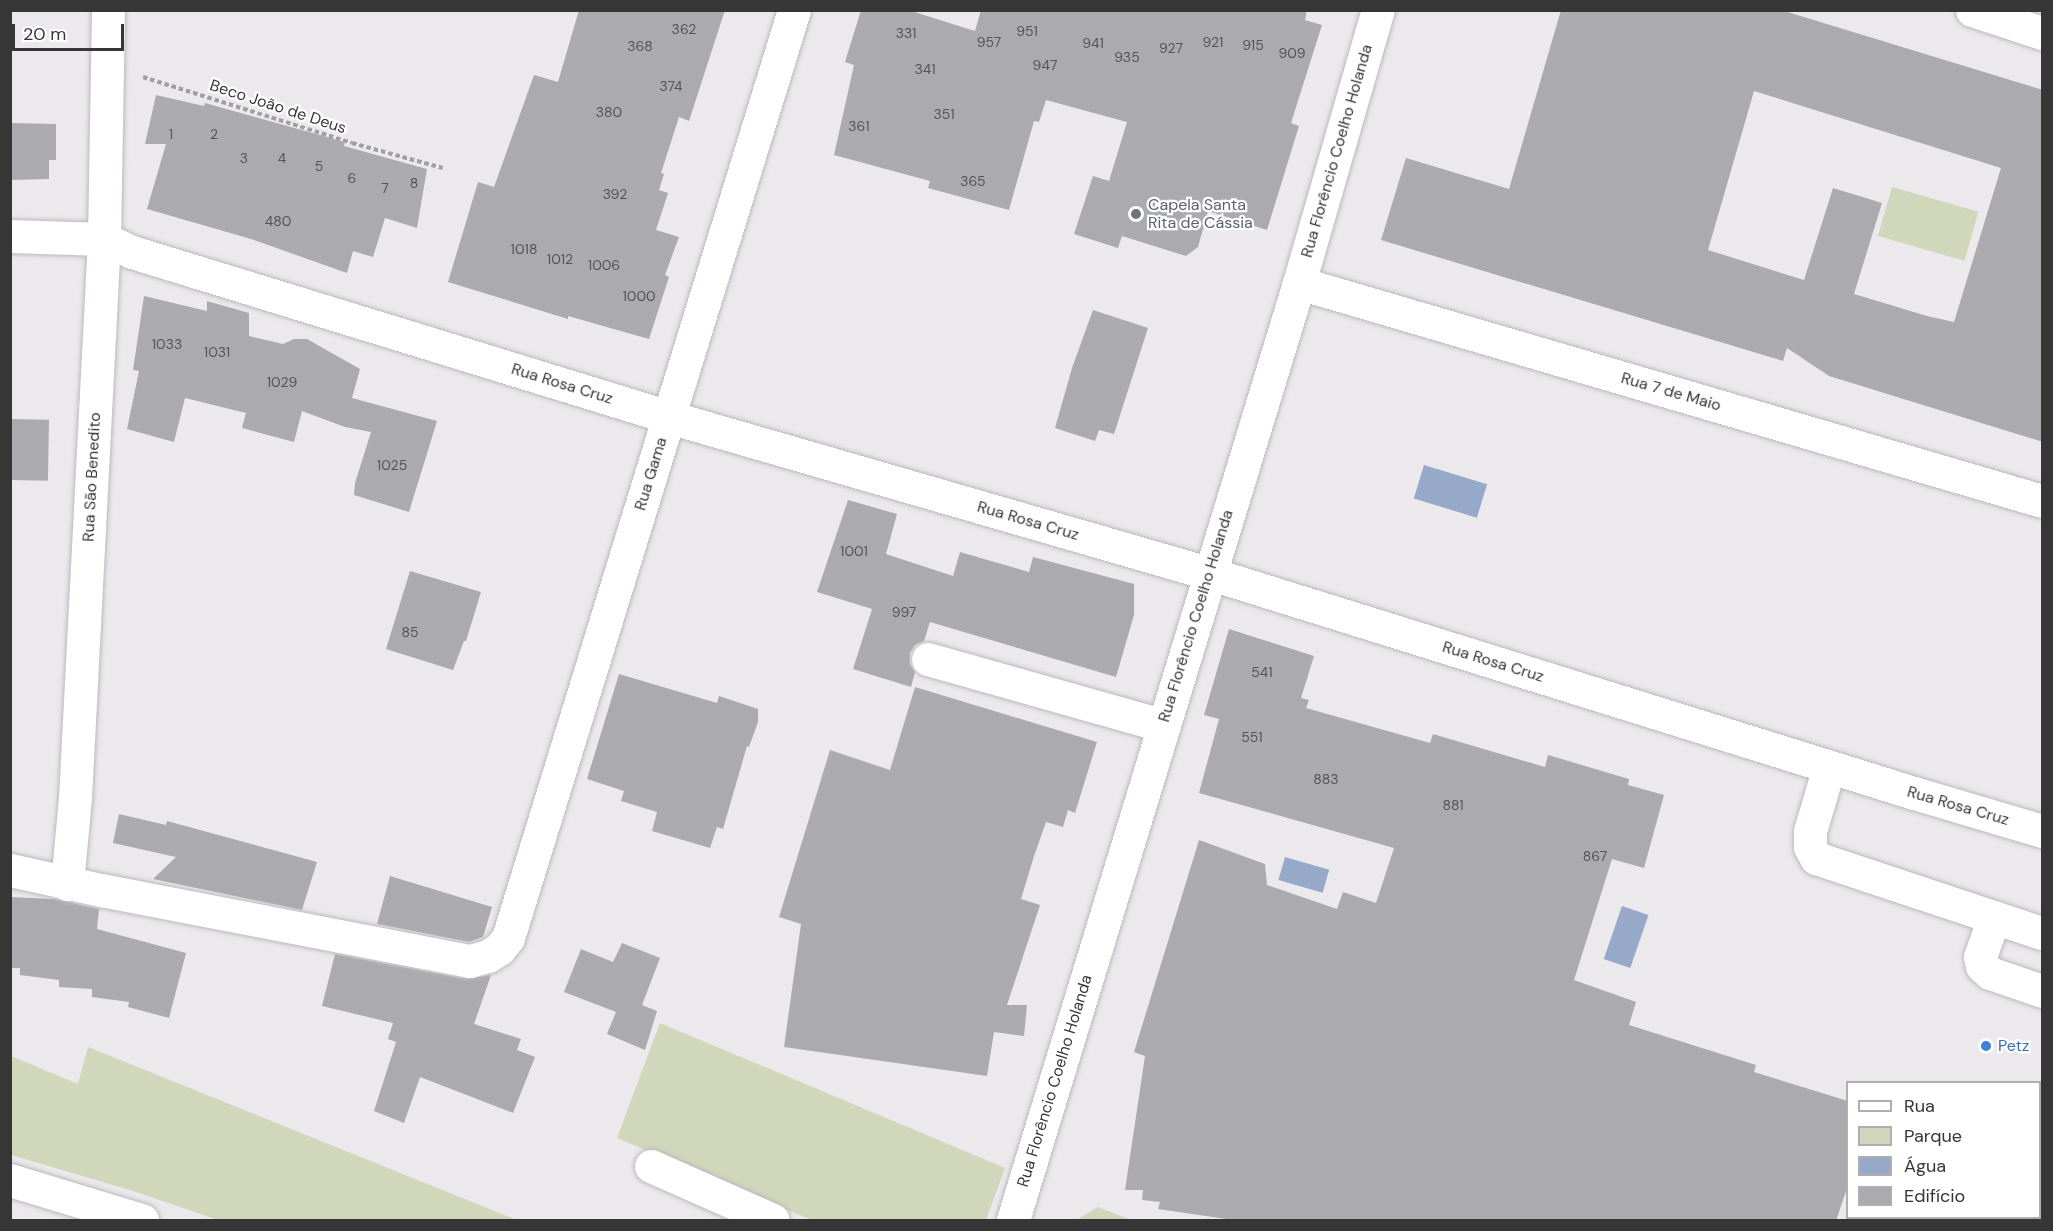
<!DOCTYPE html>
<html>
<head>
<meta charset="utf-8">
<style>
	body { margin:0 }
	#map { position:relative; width:2053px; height:1231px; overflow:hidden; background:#ece9ed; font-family:"DM Sans",sans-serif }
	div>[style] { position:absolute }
	.green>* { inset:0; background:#d1d7ba; transform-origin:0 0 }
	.water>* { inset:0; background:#97a9c9; transform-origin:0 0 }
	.building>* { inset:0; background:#abaaae; transform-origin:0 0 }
	.path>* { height:4px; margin-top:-2px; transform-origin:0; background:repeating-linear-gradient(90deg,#a19fa1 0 4.5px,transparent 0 7.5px) }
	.roads { filter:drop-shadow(0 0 2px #bcb9bd) drop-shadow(0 0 2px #bcb9bd) }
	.minor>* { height:33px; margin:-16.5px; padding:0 16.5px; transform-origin:16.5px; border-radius:16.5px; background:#fff }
	.dots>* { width:16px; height:16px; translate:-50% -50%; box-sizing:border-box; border:3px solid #fff; border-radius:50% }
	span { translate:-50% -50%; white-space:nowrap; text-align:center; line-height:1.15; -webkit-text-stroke:4.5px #fff; paint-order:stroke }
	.number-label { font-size:14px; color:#545355 }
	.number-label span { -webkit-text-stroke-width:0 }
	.street-label { font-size:16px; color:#373637 }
	.worship-label { font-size:16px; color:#5b616d }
	.left { translate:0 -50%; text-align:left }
	.shop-label { font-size:16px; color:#366cbe }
	.frame { position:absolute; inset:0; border:12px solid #373637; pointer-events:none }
	.legend { position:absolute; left:1846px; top:1081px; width:195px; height:138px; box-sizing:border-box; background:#fff; border:2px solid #afafaf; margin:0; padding:8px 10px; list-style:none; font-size:18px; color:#373637 }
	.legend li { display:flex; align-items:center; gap:12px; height:30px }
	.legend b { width:30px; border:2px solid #afafaf }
	.scale { position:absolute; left:12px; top:24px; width:112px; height:27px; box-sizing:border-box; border:3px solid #373637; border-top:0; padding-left:8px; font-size:18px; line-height:21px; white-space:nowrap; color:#373637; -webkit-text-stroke:4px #fff; paint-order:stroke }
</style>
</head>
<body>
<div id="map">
	<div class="green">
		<div style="left:1892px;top:187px;width:90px;height:51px;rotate:16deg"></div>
		<div style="clip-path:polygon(660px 1023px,1005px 1168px,986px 1220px,811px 1220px,617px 1138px)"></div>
		<div style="clip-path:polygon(88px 1047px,517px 1220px,218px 1220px,133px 1191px,11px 1155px,11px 1056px,78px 1084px)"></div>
		<div style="clip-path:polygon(1098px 1207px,1131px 1220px,1076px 1220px)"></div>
	</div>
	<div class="water">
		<div style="left:1424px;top:465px;width:66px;height:35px;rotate:17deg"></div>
		<div style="left:1285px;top:857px;width:46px;height:24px;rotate:16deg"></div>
		<div style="left:1622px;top:906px;width:28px;height:56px;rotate:19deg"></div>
	</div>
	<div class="building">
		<div style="clip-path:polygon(579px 10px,725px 10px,689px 121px,679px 117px,661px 173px,664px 174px,659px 190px,668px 193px,656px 230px,679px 237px,665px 275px,669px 277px,649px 339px,568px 316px,568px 319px,448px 282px,478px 182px,494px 187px,534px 75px,558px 82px)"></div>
		<div style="clip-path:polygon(861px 10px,908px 10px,975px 31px,981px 10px,1307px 10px,1305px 20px,1322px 25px,1291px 123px,1299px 126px,1267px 230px,1208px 211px,1198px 247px,1186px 256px,1122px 236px,1118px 248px,1074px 234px,1093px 176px,1109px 181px,1127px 122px,1046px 100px,1039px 122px,1034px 121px,1009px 210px,928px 188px,930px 181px,834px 155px,854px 65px,845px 62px)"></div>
		<div style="clip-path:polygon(evenodd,1561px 10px,1781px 10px,2043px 90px,2043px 442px,1829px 376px,1787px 348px,1783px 361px,1381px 240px,1406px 158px,1509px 189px,1561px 10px,1754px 91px,2001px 168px,1954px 322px,1927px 316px,1854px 294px,1882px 203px,1833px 188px,1804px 280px,1708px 250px,1754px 91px)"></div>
		<div style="clip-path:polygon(156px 95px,204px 106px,205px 103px,345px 142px,344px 146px,427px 169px,417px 228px,385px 218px,373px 257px,353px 251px,347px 273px,251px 239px,147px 209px,166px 144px,145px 144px)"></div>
		<div style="clip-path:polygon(10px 123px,56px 124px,56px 160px,49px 160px,49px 179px,10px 180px)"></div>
		<div style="clip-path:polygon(144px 296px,207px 311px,207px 301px,249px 313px,249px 336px,283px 344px,294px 339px,307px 339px,360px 369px,352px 398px,437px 421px,409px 512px,354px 495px,355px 483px,371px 432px,345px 427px,302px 411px,294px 442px,242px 428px,246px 413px,185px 398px,174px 442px,127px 429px,139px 371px,133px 370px)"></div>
		<div style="clip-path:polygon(1093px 310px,1148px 328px,1114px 434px,1099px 430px,1095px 441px,1055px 428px,1072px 368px)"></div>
		<div style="left:10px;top:419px;width:39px;height:61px;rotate:1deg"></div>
		<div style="clip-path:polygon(848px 500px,897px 514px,886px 554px,953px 576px,960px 552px,1029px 572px,1033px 557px,1134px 584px,1134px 615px,1116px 677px,930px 622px,924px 641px,915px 645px,910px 653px,910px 664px,915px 672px,911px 687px,853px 669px,872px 609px,817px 592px)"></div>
		<div style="clip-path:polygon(410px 571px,481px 592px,466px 641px,464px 641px,453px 670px,386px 649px)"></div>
		<div style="clip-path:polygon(1229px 629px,1314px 656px,1301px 698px,1309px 700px,1306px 708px,1430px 743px,1433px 734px,1545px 767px,1548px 755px,1629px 779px,1628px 785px,1664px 795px,1644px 868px,1612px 859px,1574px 980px,1636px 1002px,1629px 1025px,1756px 1065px,1754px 1072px,1848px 1101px,1848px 1185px,1836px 1221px,1240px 1221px,1158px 1209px,1160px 1202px,1142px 1200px,1143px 1190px,1125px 1190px,1145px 1056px,1134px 1052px,1199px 840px,1265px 864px,1267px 885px,1337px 909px,1343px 892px,1376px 903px,1394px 848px,1199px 793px,1219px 719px,1204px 715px)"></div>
		<div style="clip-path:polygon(619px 674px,717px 703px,719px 696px,758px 709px,758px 722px,749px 747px,747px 746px,723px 829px,717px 827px,710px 848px,652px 831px,657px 812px,621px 801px,624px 791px,587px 779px)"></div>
		<div style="clip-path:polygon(915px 687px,1097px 742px,1075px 813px,1068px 810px,1063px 827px,1046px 822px,1034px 856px,1021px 899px,1040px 905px,1007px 1005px,1027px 1005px,1024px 1036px,994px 1032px,987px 1076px,784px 1047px,801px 924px,779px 917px,830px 750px,890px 770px)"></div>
		<div style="clip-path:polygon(119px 814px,166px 825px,167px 821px,317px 862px,302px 910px,153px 879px,176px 857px,113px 843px)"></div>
		<div style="clip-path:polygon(390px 876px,492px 907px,483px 937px,469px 942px,377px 924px)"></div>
		<div style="clip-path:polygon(10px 897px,54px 899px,99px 909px,97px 929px,186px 953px,169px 1018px,128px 1007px,129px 1002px,92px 997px,92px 989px,59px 987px,59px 980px,20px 975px,20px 968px,10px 968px)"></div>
		<div style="clip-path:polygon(622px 943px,660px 958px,642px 1005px,657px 1011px,645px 1050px,607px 1034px,616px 1012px,564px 992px,581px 949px,613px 962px)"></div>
		<div style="clip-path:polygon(335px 954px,466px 979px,491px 975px,474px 1024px,521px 1039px,517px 1050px,535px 1057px,513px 1113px,420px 1077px,404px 1123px,374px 1111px,396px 1042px,388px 1039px,393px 1023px,322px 1006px)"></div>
	</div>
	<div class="path">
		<div style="left:143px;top:77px;width:219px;rotate:17.5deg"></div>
		<div style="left:352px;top:143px;width:94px;rotate:15.4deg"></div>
	</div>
	<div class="roads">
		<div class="minor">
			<div style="left:1972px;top:10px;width:74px;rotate:18.2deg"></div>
			<div style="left:10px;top:236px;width:94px;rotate:1.8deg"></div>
			<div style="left:104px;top:239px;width:31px;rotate:25deg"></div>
			<div style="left:132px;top:252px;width:562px;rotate:17.08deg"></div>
			<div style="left:669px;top:417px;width:561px;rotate:16.14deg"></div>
			<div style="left:1208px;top:573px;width:739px;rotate:17.31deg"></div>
			<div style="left:1914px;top:793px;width:134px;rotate:16.5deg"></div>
			<div style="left:1299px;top:283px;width:774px;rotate:16.35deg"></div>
			<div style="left:928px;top:659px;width:243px;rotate:15.8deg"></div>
			<div style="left:1829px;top:767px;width:67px;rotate:106.5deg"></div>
			<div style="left:1810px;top:831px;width:16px;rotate:90deg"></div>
			<div style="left:1810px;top:847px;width:13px;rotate:61deg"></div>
			<div style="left:1816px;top:858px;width:238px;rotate:18.4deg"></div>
			<div style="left:10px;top:870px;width:93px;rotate:12.4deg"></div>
			<div style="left:101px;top:890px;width:376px;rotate:10.9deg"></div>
			<div style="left:470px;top:961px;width:19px;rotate:-16deg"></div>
			<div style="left:488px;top:956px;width:13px;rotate:-32deg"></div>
			<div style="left:499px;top:949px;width:14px;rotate:-51deg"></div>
			<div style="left:508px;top:938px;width:971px;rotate:-72.87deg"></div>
			<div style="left:67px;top:884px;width:86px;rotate:-84.7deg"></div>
			<div style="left:75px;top:798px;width:560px;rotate:-87.03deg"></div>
			<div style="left:104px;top:239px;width:229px;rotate:-89deg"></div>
			<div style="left:1994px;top:917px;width:42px;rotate:109.3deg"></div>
			<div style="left:1980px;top:957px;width:9px;rotate:77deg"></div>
			<div style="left:1982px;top:966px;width:11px;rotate:41deg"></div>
			<div style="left:1990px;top:973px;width:55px;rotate:19.1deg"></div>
			<div style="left:651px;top:1166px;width:133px;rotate:23.9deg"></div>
			<div style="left:10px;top:1180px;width:138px;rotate:16.9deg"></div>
			<div style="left:1013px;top:1220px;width:980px;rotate:-73.03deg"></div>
			<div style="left:1299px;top:283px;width:284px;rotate:-73.9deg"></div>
		</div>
	</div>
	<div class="dots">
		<div style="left:1136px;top:214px;background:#6b7280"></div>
		<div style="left:1986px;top:1046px;background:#3f7fe0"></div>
	</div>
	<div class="number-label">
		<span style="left:684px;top:29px">362</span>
		<span style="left:1027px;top:31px">951</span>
		<span style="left:906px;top:33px">331</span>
		<span style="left:989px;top:42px">957</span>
		<span style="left:1213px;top:42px">921</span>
		<span style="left:1093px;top:43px">941</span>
		<span style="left:1253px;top:45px">915</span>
		<span style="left:640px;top:46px">368</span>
		<span style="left:1171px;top:48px">927</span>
		<span style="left:1292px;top:53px">909</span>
		<span style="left:1127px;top:57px">935</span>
		<span style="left:1045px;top:65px">947</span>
		<span style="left:925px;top:69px">341</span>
		<span style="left:671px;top:86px">374</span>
		<span style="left:609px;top:112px">380</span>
		<span style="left:944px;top:114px">351</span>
		<span style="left:859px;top:126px">361</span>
		<span style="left:171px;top:134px">1</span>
		<span style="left:214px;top:134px">2</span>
		<span style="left:244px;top:158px">3</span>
		<span style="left:282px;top:158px">4</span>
		<span style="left:319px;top:166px">5</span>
		<span style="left:352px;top:178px">6</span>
		<span style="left:973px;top:181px">365</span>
		<span style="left:414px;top:183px">8</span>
		<span style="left:385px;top:188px">7</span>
		<span style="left:615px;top:194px">392</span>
		<span style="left:278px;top:221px">480</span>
		<span style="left:524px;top:249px">1018</span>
		<span style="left:560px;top:259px">1012</span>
		<span style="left:604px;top:265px">1006</span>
		<span style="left:639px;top:296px">1000</span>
		<span style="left:167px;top:344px">1033</span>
		<span style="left:217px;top:352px">1031</span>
		<span style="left:282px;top:382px">1029</span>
		<span style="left:392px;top:465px">1025</span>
		<span style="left:854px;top:551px">1001</span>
		<span style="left:904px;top:612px">997</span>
		<span style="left:410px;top:632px">85</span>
		<span style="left:1262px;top:672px">541</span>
		<span style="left:1252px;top:737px">551</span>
		<span style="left:1326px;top:779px">883</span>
		<span style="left:1453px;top:805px">881</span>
		<span style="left:1595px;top:856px">867</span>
	</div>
	<div class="street-label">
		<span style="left:278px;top:107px;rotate:18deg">Beco João de Deus</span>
		<span style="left:1337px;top:151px;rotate:-74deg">Rua Florêncio Coelho Holanda</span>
		<span style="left:562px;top:384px;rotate:17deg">Rua Rosa Cruz</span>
		<span style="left:1671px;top:392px;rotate:16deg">Rua 7 de Maio</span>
		<span style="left:651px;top:474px;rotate:-73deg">Rua Gama</span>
		<span style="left:92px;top:477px;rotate:-87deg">Rua São Benedito</span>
		<span style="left:1028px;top:521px;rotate:16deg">Rua Rosa Cruz</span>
		<span style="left:1196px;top:616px;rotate:-73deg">Rua Florêncio Coelho Holanda</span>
		<span style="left:1493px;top:662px;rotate:17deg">Rua Rosa Cruz</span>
		<span style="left:1958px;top:806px;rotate:16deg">Rua Rosa Cruz</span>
		<span style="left:1055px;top:1081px;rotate:-73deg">Rua Florêncio Coelho Holanda</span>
	</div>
	<div class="worship-label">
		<span class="left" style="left:1148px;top:214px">Capela Santa<br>Rita de Cássia</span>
	</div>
	<div class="shop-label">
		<span class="left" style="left:1998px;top:1046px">Petz</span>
	</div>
	<div class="frame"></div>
	<ul class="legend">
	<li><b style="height:8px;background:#fff"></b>Rua</li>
	<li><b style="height:16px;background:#d1d7ba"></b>Parque</li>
	<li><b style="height:16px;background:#97a9c9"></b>Água</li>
	<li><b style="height:16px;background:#abaaae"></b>Edifício</li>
	</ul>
	<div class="scale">20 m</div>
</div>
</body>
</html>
